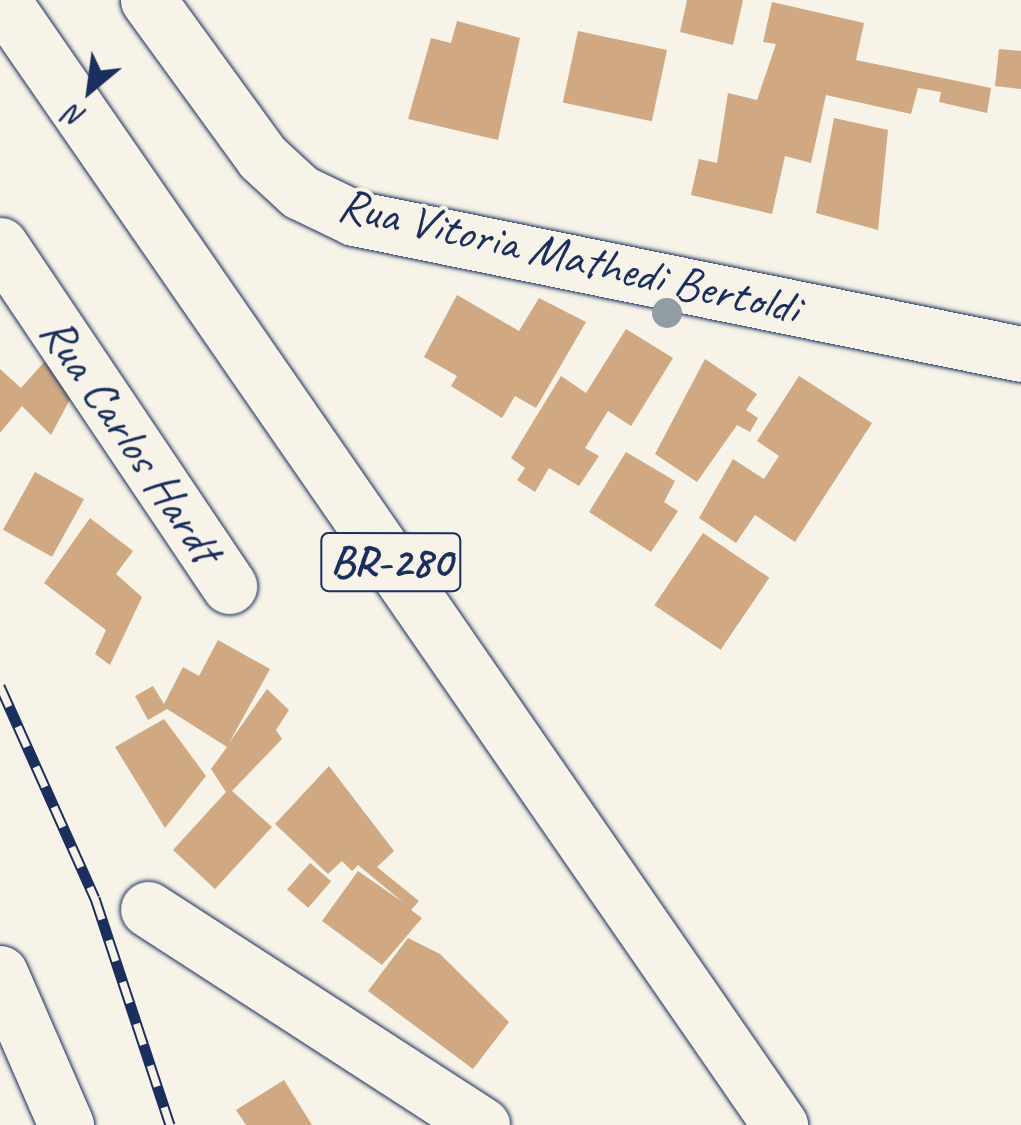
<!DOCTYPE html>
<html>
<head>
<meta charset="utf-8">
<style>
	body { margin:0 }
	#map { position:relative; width:1021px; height:1125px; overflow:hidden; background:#f7f3e8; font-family:Caveat,sans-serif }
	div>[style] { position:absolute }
	.building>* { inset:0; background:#d0a982; transform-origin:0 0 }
	.roads { filter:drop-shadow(0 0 2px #1b2f5e) drop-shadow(0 0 2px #1b2f5e) }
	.minor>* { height:55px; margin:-27.5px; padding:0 27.5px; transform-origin:27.5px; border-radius:27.5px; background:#f7f3e8 }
	.highway>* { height:55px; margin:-27.5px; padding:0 27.5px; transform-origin:27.5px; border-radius:27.5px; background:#f7f3e8 }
	.rail>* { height:11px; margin-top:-5.5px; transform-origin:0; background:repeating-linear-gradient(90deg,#f7f3e8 0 22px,#1b2f5e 0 44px); box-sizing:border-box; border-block:2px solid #1b2f5e }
	.trees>* { width:30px; height:30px; margin:-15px; border-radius:50%; background:#929ca3 }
	span { translate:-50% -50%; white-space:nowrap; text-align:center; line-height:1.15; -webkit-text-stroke:8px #f7f3e8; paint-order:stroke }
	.shield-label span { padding:2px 8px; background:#f7f3e8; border:2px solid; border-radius:8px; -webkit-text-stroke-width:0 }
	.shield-label { font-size:45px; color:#1b2f5e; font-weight:700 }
	.street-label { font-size:48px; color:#1b2f5e }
	.north { position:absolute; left:40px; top:40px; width:100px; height:100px; -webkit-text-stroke:8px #f7f3e8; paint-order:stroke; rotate:209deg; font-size:28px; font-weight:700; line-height:40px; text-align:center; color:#1b2f5e }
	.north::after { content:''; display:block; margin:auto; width:35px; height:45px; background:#1b2f5e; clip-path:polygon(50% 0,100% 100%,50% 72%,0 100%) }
</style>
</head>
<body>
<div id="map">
	<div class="building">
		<div style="clip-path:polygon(687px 0,743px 0,733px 45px,680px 32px)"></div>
		<div style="clip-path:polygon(772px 2px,864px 23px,856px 60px,991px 88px,987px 113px,939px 102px,941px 92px,918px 88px,911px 114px,826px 95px,811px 163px,785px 156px,772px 214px,691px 195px,699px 159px,717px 163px,728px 93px,757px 100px,776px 44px,763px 42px)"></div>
		<div style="clip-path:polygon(457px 21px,520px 38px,498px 140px,408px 119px,431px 38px,451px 43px)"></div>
		<div style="left:578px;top:31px;width:91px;height:73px;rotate:12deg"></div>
		<div style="clip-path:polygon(999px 49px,1021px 51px,1021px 89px,995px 86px)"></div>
		<div style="clip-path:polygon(834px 118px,888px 130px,878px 230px,816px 213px)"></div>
		<div style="clip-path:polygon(457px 295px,519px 331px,539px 298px,586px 322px,536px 408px,515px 396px,502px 418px,451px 386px,457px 376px,424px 357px)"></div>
		<div style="clip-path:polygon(626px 329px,673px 358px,631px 426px,608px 411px,585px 448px,599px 456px,579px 486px,549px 468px,535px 492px,517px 480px,525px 468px,511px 458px,561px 376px,586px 393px)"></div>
		<div style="clip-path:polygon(53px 352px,76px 388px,51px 435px,22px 406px,0 433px,0 369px,21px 388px)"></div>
		<div style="clip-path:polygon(705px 359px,757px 394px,746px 410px,758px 418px,750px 432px,737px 425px,697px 482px,655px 454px)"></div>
		<div style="clip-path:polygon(799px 376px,872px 423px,795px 542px,755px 515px,736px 543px,699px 518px,733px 459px,764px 479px,779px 456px,757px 441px)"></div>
		<div style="clip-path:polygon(626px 452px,675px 481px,664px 502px,678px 511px,651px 552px,589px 512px)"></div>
		<div style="left:35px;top:472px;width:56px;height:66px;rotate:29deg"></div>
		<div style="clip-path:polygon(90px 518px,133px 551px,116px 574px,142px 597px,110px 665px,95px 654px,106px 630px,44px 583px)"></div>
		<div style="left:703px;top:533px;width:80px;height:87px;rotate:34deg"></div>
		<div style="clip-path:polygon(218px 640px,270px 669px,229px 743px,267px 689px,289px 710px,276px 730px,282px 739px,232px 791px,272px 827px,215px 889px,173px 850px,226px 792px,211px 769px,227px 747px,167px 709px,148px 720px,135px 696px,153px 686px,164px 704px,183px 667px,199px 676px)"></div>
		<div style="clip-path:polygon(164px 719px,206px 776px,165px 828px,115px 747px)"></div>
		<div style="clip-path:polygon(329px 766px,394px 851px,377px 867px,419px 901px,411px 910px,422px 918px,382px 965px,322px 921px,358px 871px,404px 903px,358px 865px,352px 871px,342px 861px,328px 874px,275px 824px)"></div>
		<div style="left:310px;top:863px;width:28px;height:35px;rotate:41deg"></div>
		<div style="clip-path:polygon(408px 938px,440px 954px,509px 1022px,473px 1069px,368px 991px)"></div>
		<div style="clip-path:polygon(284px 1080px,312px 1125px,246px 1125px,236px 1110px)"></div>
	</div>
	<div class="roads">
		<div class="minor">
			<div style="left:148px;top:0;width:194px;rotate:54deg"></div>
			<div style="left:262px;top:157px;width:52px;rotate:42.6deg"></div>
			<div style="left:300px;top:192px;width:60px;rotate:25.7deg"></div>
			<div style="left:354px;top:218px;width:681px;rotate:11.52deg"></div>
			<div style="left:0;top:245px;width:411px;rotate:56.1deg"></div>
			<div style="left:148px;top:909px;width:398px;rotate:32.9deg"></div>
			<div style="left:0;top:973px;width:166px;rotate:66.5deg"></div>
		</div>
		<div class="highway">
			<div style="left:2px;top:0;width:1368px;rotate:55.33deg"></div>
		</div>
	</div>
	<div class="rail">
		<div style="left:0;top:686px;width:232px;rotate:65.9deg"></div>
		<div style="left:95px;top:898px;width:239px;rotate:71.7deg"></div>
	</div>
	<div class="trees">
		<div style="left:667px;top:313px"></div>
	</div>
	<div class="shield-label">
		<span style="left:391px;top:562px">BR-280</span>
	</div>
	<div class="street-label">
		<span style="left:569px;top:256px;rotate:13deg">Rua Vitoria Mathedi Bertoldi</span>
		<span style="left:131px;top:440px;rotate:56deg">Rua Carlos Hardt</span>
	</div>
	<div class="north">N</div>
</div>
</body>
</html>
